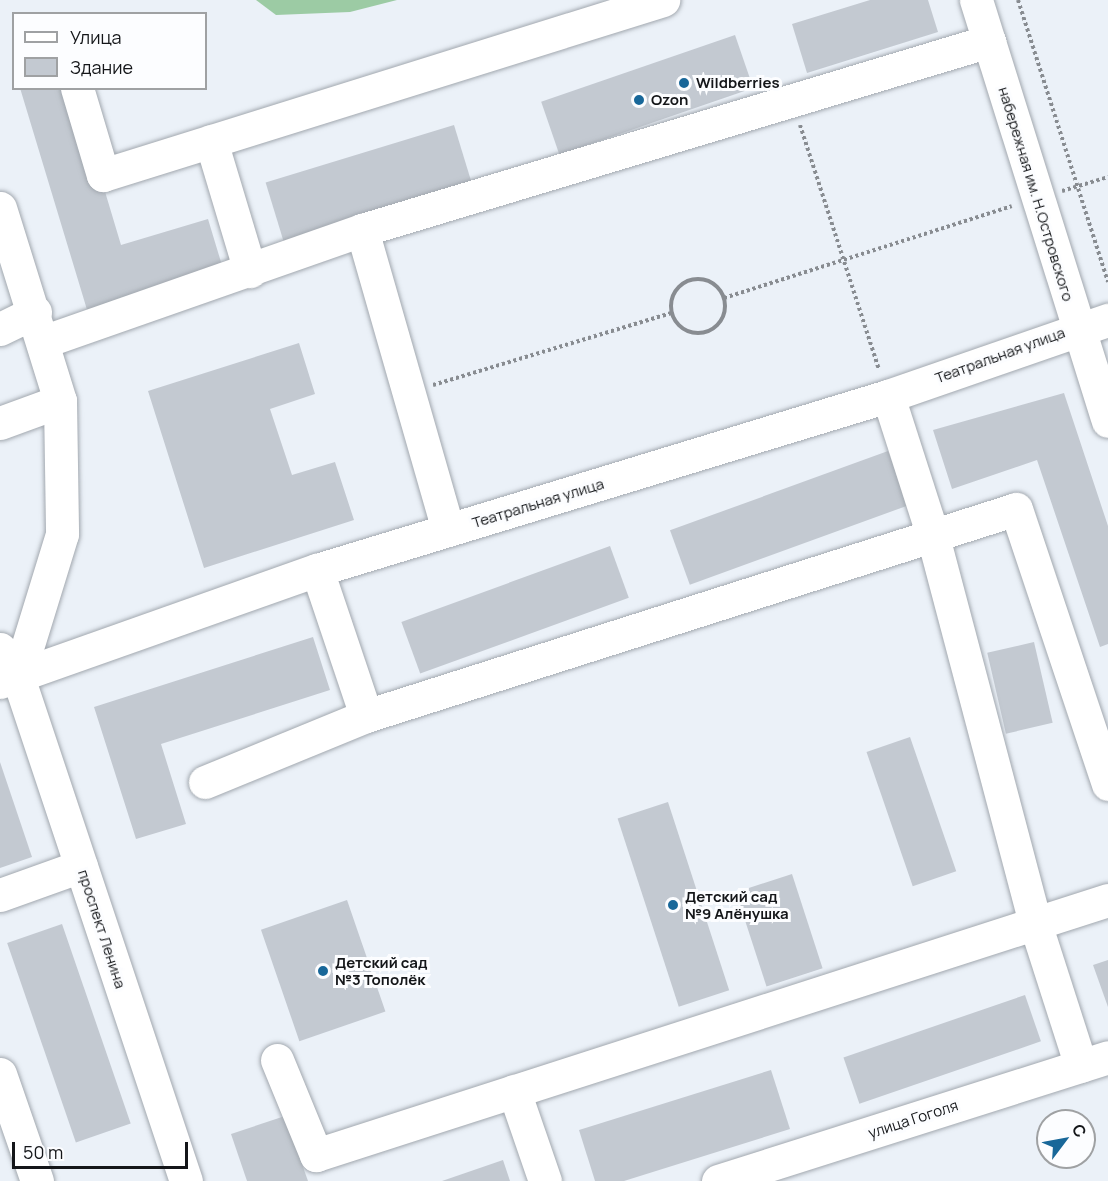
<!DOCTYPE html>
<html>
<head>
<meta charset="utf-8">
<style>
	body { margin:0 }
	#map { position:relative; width:1108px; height:1181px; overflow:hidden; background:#ebf1f8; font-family:Manrope,sans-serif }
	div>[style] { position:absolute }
	.forest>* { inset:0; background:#9ccba4 }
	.building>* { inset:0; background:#c3c9d1; transform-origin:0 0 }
	.path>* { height:4px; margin-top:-2px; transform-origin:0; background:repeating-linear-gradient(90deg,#888c91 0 3px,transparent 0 6px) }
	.path>.ring { margin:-2px; padding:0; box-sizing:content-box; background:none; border:4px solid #888c91; border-radius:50% }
	.roads { filter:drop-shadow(0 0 2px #a2a8af) drop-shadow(0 0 2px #a2a8af) }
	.minor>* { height:33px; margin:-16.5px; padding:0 16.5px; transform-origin:16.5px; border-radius:16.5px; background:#fff }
	.dots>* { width:16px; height:16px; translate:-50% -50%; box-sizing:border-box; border:3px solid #fcfdff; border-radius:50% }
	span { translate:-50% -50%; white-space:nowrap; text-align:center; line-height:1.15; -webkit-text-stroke:6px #fcfdff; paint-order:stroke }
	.poi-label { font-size:15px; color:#141619; font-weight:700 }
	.left { translate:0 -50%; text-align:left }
	.street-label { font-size:15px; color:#141619 }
	.legend { position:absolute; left:12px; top:12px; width:195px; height:78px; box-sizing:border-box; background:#fcfdff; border:2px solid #9fa1a3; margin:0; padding:8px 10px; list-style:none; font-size:18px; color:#141619 }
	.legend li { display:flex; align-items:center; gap:12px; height:30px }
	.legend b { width:30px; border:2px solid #9fa1a3 }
	.north { position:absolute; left:1036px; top:1109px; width:60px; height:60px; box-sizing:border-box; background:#fcfdff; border:2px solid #9fa1a3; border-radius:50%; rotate:58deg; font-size:16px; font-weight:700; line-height:24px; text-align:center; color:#141619 }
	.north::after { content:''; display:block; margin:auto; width:21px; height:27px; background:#186799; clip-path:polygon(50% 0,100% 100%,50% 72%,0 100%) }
	.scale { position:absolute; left:12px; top:1142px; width:176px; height:27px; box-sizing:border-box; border:3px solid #141619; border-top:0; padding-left:8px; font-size:18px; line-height:21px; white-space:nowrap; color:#141619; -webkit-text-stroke:4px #fcfdff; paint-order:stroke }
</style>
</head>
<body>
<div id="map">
	<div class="forest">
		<div style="clip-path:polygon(256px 0,397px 0,350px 12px,276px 15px)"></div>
	</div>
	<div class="building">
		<div style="clip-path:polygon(870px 0,928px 0,938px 32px,807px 73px,792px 24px)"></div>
		<div style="left:735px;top:35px;width:56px;height:205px;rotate:71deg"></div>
		<div style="clip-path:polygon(20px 88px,74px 88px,121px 245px,208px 219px,224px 272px,88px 313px)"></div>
		<div style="left:454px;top:125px;width:64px;height:197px;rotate:73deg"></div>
		<div style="clip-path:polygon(299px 343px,315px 394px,270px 409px,292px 475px,335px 462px,354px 520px,204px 568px,148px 391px)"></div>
		<div style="clip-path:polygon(1064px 393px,1108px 526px,1108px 644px,1100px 647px,1037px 460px,952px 489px,933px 430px)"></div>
		<div style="left:888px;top:451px;width:58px;height:232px;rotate:70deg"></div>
		<div style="left:610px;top:546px;width:55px;height:222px;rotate:70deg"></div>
		<div style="clip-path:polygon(313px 637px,330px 690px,161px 744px,186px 824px,136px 839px,94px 707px)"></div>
		<div style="left:1034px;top:642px;width:83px;height:48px;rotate:77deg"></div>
		<div style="left:910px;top:737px;width:142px;height:46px;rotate:71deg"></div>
		<div style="clip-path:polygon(0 762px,32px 857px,0 868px)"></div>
		<div style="left:668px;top:802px;width:198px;height:53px;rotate:72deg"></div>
		<div style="left:792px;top:874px;width:99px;height:59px;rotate:72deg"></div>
		<div style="left:347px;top:900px;width:118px;height:91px;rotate:71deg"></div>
		<div style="left:62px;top:924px;width:211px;height:58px;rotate:71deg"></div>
		<div style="clip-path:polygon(1108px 960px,1108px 1007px,1093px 965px)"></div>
		<div style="left:1025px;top:995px;width:49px;height:192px;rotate:71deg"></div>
		<div style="clip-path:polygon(771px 1070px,790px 1129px,624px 1181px,595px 1181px,579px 1130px)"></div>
		<div style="clip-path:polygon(285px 1116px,308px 1181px,247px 1181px,231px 1134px)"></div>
		<div style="clip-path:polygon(503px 1160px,510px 1181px,442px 1181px)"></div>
	</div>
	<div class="path">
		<div style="left:1018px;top:0;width:296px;rotate:72.3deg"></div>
		<div style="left:800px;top:125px;width:256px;rotate:72.1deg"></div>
		<div style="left:1062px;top:191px;width:48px;rotate:-16.9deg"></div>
		<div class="ring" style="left:671px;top:279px;width:50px;height:50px"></div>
		<div style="left:724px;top:298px;width:302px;rotate:-17.7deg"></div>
		<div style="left:433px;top:385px;width:249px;rotate:-16.8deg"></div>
	</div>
	<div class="roads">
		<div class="minor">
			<div style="left:976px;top:0;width:441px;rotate:72.6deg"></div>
			<div style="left:77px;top:88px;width:91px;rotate:73.4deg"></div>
			<div style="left:103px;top:175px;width:587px;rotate:-17.35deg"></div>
			<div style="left:211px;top:141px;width:136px;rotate:73.3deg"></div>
			<div style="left:0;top:208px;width:202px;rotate:72.7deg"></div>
			<div style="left:60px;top:401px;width:133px;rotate:89.1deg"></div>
			<div style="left:62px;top:534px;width:150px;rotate:107.1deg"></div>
			<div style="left:362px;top:230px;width:312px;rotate:74deg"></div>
			<div style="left:0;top:329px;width:39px;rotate:-26deg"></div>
			<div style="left:45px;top:341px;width:336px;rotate:-19.3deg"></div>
			<div style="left:362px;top:230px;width:655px;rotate:-16.77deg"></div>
			<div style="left:888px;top:396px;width:144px;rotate:72.2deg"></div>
			<div style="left:932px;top:533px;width:403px;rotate:75.2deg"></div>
			<div style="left:1035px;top:923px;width:150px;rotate:72.2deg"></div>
			<div style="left:0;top:423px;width:64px;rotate:-20.1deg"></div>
			<div style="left:317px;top:570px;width:154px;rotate:71.4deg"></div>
			<div style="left:0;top:649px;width:33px;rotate:57deg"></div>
			<div style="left:18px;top:677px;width:531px;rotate:71.57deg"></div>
			<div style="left:0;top:682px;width:336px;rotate:-19.5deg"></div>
			<div style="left:317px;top:570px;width:597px;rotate:-16.95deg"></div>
			<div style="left:888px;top:396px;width:233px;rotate:-19.1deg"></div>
			<div style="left:205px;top:782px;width:174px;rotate:-22.3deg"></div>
			<div style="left:366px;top:716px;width:682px;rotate:-17.66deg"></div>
			<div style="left:1016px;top:509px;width:290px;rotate:71.5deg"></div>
			<div style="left:0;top:895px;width:86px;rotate:-19.7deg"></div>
			<div style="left:277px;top:1060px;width:103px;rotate:67.7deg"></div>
			<div style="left:316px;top:1155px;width:832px;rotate:-17.85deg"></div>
			<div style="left:0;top:1074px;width:113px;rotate:70.9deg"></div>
			<div style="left:514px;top:1091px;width:95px;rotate:71deg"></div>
			<div style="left:718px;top:1181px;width:409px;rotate:-17.6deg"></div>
		</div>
	</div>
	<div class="dots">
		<div style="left:684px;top:83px;background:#186799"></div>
		<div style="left:639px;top:100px;background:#186799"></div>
		<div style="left:673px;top:905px;background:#186799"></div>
		<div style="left:323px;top:971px;background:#186799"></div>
	</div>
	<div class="poi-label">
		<span class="left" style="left:696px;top:83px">Wildberries</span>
		<span class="left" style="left:651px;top:100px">Ozon</span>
		<span class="left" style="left:685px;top:905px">Детский сад<br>№9 Алёнушка</span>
		<span class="left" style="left:335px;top:971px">Детский сад<br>№3 Тополёк</span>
	</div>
	<div class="street-label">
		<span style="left:1036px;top:194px;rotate:73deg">набережная им. Н.Островского</span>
		<span style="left:1000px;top:355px;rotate:-20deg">Театральная улица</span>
		<span style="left:538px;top:503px;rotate:-17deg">Театральная улица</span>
		<span style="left:102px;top:929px;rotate:72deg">проспект Ленина</span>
		<span style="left:913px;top:1119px;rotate:-18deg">улица Гоголя</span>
	</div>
	<ul class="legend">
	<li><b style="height:8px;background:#fff"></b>Улица</li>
	<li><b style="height:16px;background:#c3c9d1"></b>Здание</li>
	</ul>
	<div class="north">С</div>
	<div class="scale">50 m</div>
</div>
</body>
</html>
